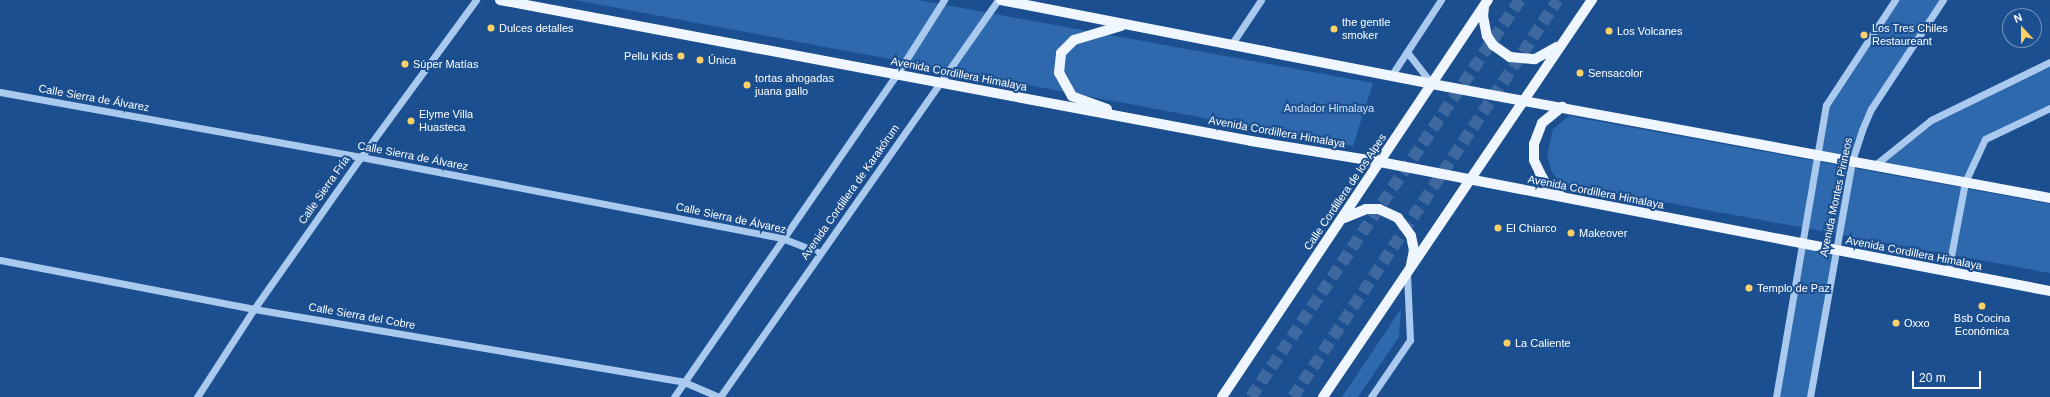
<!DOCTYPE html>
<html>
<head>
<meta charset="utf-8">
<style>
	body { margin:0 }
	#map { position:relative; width:2050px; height:397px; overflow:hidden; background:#1b4f8f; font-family:Arial,sans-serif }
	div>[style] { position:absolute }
	.green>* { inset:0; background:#2e69ad; transform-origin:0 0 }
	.highway-tunnel>* { height:12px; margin-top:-6px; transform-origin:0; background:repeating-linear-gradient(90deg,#3d69a0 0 12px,transparent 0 18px) }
	.minor>* { height:7px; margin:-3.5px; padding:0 3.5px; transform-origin:3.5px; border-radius:3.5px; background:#a9c9ee }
	.major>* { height:10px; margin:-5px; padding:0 5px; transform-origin:5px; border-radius:5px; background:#f0f6ff }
	.dots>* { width:11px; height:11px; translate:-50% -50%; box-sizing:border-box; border:2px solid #1b4f8f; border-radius:50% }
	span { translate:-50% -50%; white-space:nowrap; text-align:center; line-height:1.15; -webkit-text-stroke:4px #1b4f8f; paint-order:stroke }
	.poi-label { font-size:11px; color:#fff }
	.left { translate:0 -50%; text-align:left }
	.right { translate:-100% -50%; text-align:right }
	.street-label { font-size:11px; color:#fff }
	.park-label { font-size:11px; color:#cfe3fa }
	.north { position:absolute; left:2002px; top:8px; width:40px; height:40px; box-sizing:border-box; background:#1b4f8f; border:1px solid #7695bc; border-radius:50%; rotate:338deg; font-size:11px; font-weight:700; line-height:16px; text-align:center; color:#fff }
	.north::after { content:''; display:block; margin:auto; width:14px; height:18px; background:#ffd166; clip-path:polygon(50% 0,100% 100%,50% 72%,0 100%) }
	.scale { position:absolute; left:1912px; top:371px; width:69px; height:18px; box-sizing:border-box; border:2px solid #fff; border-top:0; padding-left:5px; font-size:12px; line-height:14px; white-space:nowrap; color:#fff; -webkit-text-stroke:3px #1b4f8f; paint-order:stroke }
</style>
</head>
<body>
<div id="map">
	<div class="green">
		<div style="clip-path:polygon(575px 0,918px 0,1373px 83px,1353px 146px)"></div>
		<div style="clip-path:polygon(1895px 0,1943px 0,1871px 109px,1852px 161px,1818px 155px,1826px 105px)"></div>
		<div style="clip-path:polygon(2050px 62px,2050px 108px,1985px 139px,1965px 182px,1875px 165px,1931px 120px)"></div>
		<div style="clip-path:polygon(1569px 116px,2050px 204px,2050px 273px,1560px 183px,1552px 172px,1547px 156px,1553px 129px)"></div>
		<div style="left:1804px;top:245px;width:32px;height:155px;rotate:9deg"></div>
		<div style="clip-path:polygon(1401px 309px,1399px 337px,1358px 397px,1342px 397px)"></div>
	</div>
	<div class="highway-tunnel">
		<div style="left:1251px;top:397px;width:480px;rotate:-55.9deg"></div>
		<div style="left:1293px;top:397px;width:477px;rotate:-56.3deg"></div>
	</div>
	<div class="minor">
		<div style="left:1231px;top:45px;width:54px;rotate:-56.3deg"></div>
		<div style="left:1407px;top:52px;width:41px;rotate:52deg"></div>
		<div style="left:1391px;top:76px;width:91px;rotate:-56.7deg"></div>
		<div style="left:0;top:92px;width:367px;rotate:10.2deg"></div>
		<div style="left:361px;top:157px;width:429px;rotate:10.9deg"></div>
		<div style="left:782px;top:238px;width:41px;rotate:21.5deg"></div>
		<div style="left:1875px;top:165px;width:72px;rotate:-38.8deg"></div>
		<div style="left:1931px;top:120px;width:132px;rotate:-26deg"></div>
		<div style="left:0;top:260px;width:259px;rotate:10.9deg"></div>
		<div style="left:254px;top:309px;width:436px;rotate:9.6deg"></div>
		<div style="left:684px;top:382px;width:38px;rotate:23deg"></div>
		<div style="left:1948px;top:272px;width:92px;rotate:-79.3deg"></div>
		<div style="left:1965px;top:182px;width:47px;rotate:-65.1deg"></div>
		<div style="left:1985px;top:139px;width:72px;rotate:-25.5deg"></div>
		<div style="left:197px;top:397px;width:105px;rotate:-57.1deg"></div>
		<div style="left:254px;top:309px;width:186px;rotate:-54.9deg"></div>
		<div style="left:361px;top:157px;width:195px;rotate:-53.8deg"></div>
		<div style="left:674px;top:397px;width:393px;rotate:-55.4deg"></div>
		<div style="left:897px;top:74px;width:88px;rotate:-57.6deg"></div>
		<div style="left:720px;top:397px;width:485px;rotate:-55deg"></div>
		<div style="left:1371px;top:397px;width:69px;rotate:-55.6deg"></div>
		<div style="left:1410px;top:340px;width:67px;rotate:-92.6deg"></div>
		<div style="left:1776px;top:397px;width:296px;rotate:-80.3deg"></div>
		<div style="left:1826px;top:105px;width:126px;rotate:-56.7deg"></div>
		<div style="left:1810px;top:397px;width:240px;rotate:-79.9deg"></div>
		<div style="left:1852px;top:161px;width:33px;rotate:-72deg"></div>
		<div style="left:1862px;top:130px;width:23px;rotate:-67deg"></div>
		<div style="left:1871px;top:109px;width:131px;rotate:-56.6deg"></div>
	</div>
	<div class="major">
		<div style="left:500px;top:0;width:764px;rotate:10.63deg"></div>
		<div style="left:1251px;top:141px;width:131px;rotate:9.2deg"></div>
		<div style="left:1380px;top:162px;width:682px;rotate:10.9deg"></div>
		<div style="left:1001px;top:0;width:439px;rotate:11deg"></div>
		<div style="left:1432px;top:84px;width:628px;rotate:10.45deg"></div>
		<div style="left:1484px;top:7px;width:9px;rotate:96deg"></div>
		<div style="left:1483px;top:16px;width:20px;rotate:79deg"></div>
		<div style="left:1487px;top:36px;width:11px;rotate:56deg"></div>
		<div style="left:1493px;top:45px;width:21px;rotate:35deg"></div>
		<div style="left:1510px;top:57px;width:25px;rotate:5deg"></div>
		<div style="left:1535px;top:59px;width:25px;rotate:-29deg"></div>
		<div style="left:1107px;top:109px;width:37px;rotate:-160deg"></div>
		<div style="left:1072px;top:96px;width:26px;rotate:-119deg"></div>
		<div style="left:1059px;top:73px;width:20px;rotate:-84deg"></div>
		<div style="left:1061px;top:53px;width:18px;rotate:-45deg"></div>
		<div style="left:1074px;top:40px;width:49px;rotate:-16.6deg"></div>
		<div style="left:1561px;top:196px;width:19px;rotate:-141deg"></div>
		<div style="left:1546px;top:184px;width:13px;rotate:-119deg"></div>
		<div style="left:1540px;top:173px;width:14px;rotate:-115deg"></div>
		<div style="left:1534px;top:160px;width:16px;rotate:-90deg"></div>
		<div style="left:1534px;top:144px;width:22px;rotate:-69deg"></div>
		<div style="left:1542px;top:123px;width:26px;rotate:-39deg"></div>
		<div style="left:1344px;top:218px;width:24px;rotate:-22deg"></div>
		<div style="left:1366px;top:209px;width:13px"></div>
		<div style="left:1379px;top:209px;width:21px;rotate:25deg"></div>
		<div style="left:1398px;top:218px;width:22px;rotate:54deg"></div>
		<div style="left:1411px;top:236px;width:14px;rotate:78deg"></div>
		<div style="left:1414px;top:250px;width:15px;rotate:101deg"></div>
		<div style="left:1222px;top:397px;width:478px;rotate:-56.2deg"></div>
		<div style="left:1323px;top:397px;width:480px;rotate:-55.9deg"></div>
	</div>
	<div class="dots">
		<div style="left:491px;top:28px;background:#ffd166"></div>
		<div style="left:1334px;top:29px;background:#ffd166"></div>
		<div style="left:1609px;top:31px;background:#ffd166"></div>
		<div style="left:1864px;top:35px;background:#ffd166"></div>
		<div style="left:681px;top:56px;background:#ffd166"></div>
		<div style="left:700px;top:60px;background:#ffd166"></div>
		<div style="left:405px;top:64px;background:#ffd166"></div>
		<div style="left:1580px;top:73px;background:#ffd166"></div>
		<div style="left:747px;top:85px;background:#ffd166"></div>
		<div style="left:411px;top:121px;background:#ffd166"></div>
		<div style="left:1498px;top:228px;background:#ffd166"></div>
		<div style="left:1571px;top:233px;background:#ffd166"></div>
		<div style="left:1749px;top:288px;background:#ffd166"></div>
		<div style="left:1982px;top:306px;background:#ffd166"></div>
		<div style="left:1896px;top:323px;background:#ffd166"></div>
		<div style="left:1507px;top:343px;background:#ffd166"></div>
	</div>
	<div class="poi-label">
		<span class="left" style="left:1342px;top:29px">the gentle<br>smoker</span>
		<span class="left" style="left:499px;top:28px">Dulces detalles</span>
		<span class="left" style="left:1872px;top:35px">Los Tres Chiles<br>Restaureant</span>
		<span class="left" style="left:1617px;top:31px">Los Volcanes</span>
		<span class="right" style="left:673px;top:56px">Pellu Kids</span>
		<span class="left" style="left:708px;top:60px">Única</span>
		<span class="left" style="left:413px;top:64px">Súper Matías</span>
		<span class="left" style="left:1588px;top:73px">Sensacolor</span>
		<span class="left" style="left:755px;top:85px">tortas ahogadas<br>juana gallo</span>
		<span class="left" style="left:419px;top:121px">Elyme Villa<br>Huasteca</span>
		<span class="left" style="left:1506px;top:228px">El Chiarco</span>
		<span class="left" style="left:1579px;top:233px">Makeover</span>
		<span class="left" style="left:1757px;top:288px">Templo de Paz</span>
		<span style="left:1982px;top:325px">Bsb Cocina<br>Económica</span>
		<span class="left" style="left:1904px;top:323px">Oxxo</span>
		<span class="left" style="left:1515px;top:343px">La Caliente</span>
	</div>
	<div class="street-label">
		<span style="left:959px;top:74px;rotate:11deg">Avenida Cordillera Himalaya</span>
		<span style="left:94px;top:98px;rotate:10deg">Calle Sierra de Álvarez</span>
		<span style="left:1277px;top:132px;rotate:10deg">Avenida Cordillera Himalaya</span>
		<span style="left:413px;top:156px;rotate:11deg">Calle Sierra de Álvarez</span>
		<span style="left:324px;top:190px;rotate:-55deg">Calle Sierra Fría</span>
		<span style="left:850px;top:192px;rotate:-55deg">Avenida Cordillera de Karakórum</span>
		<span style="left:1345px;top:192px;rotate:-56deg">Calle Cordillera de los Alpes</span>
		<span style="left:1596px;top:192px;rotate:11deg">Avenida Cordillera Himalaya</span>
		<span style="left:1836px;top:197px;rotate:-78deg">Avenida Montes Pirineos</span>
		<span style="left:731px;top:218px;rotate:12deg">Calle Sierra de Álvarez</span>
		<span style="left:1914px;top:253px;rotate:11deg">Avenida Cordillera Himalaya</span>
		<span style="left:362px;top:316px;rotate:10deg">Calle Sierra del Cobre</span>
	</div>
	<div class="park-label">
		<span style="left:1329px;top:108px">Andador Himalaya</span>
	</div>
	<div class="north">N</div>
	<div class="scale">20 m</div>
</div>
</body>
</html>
